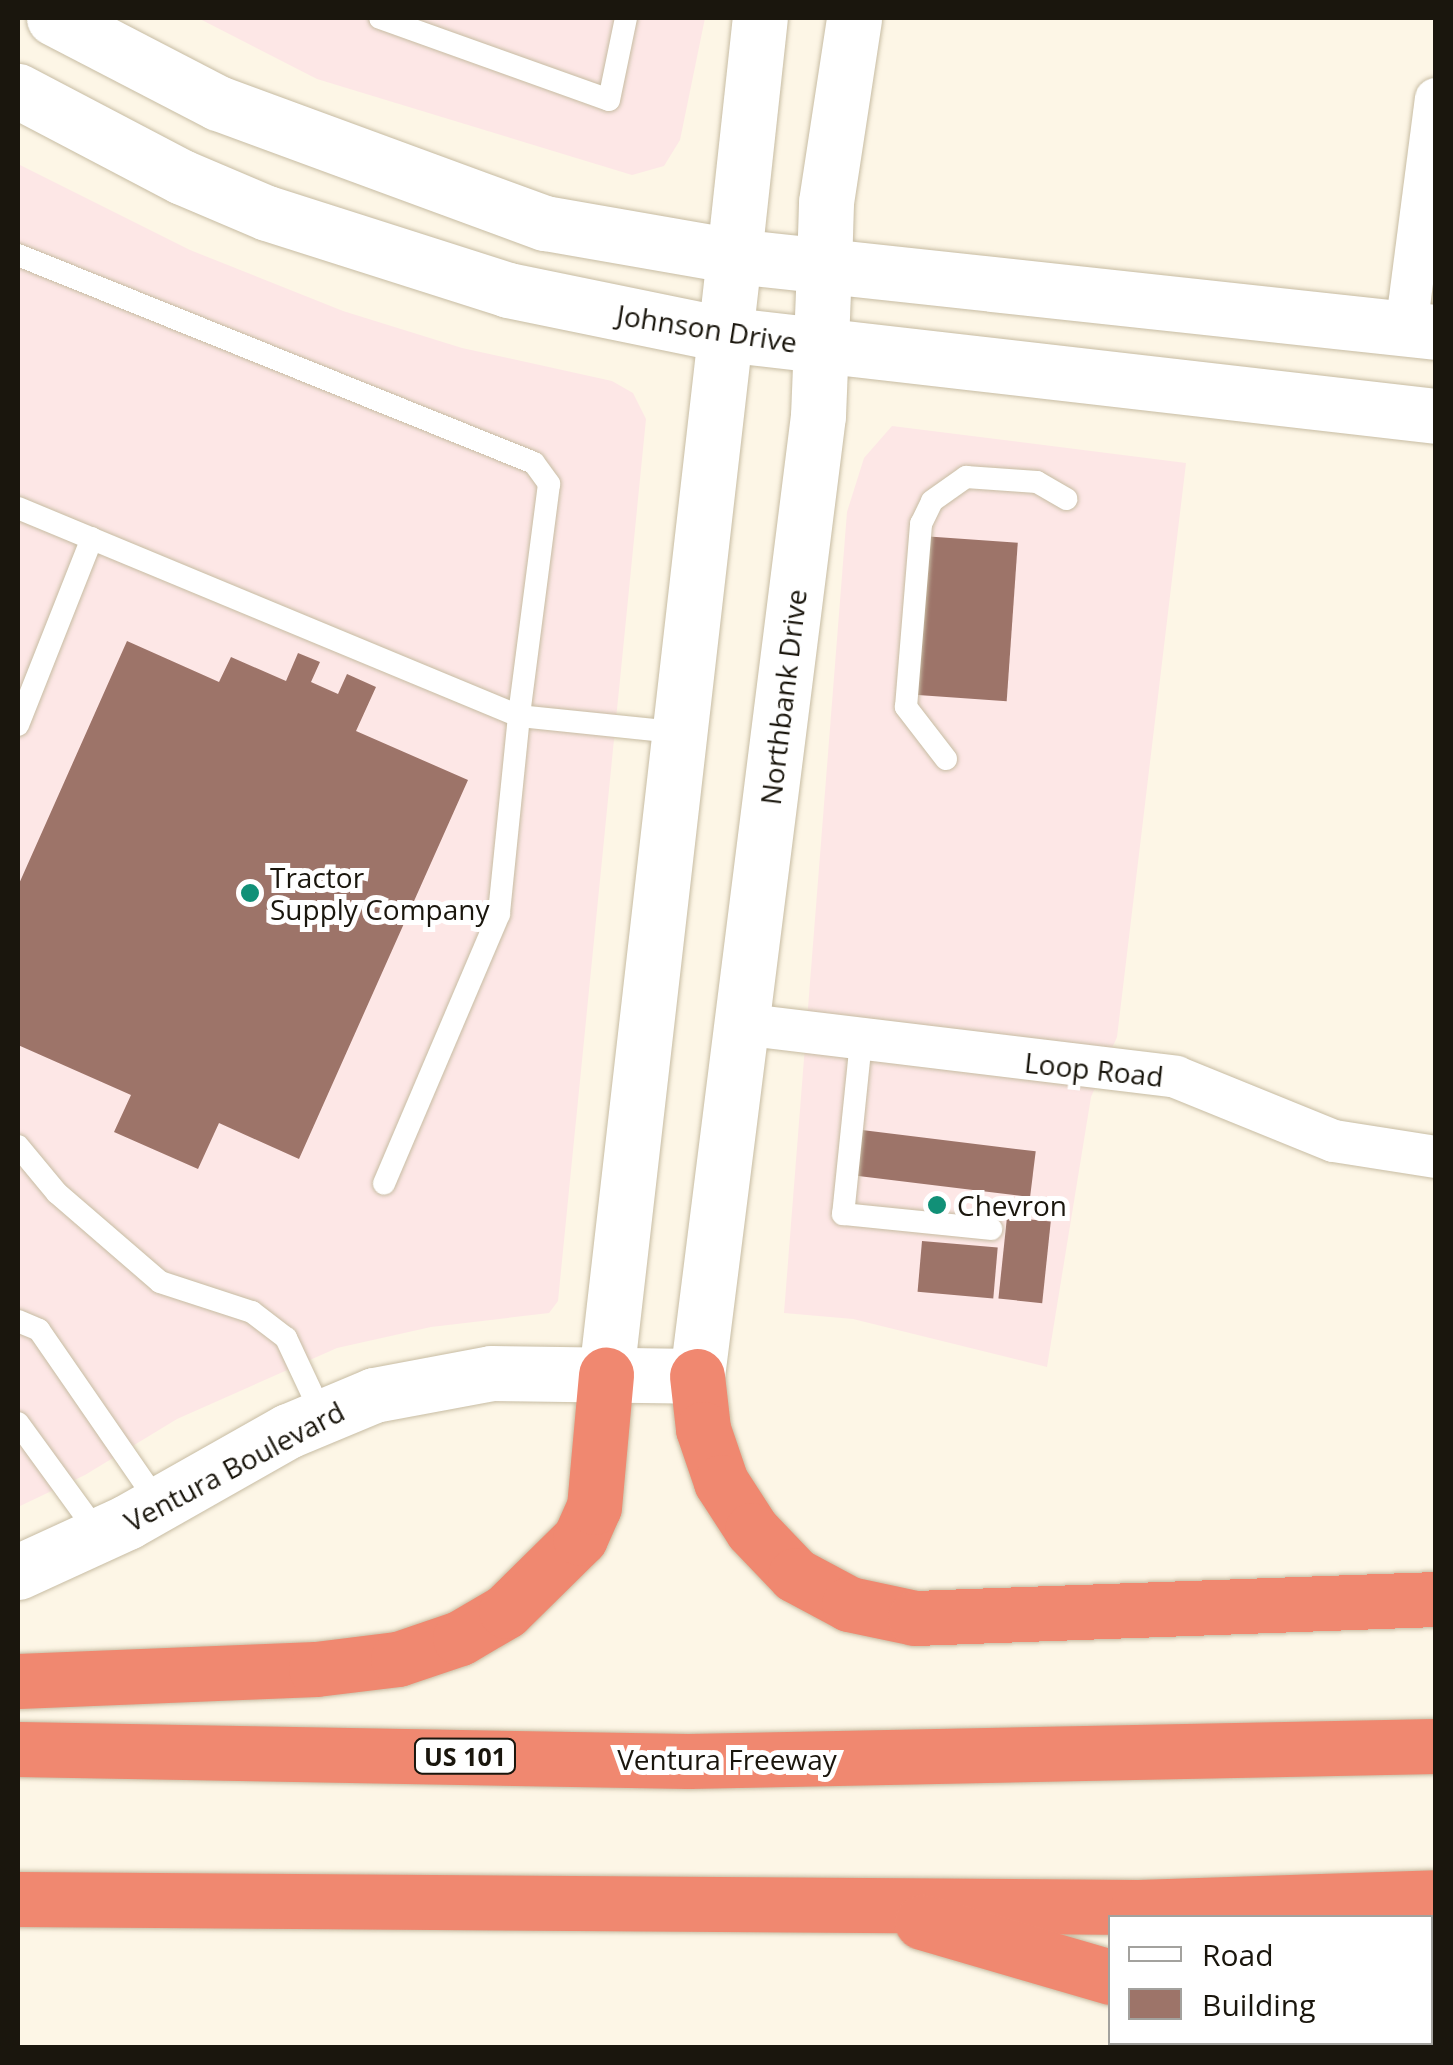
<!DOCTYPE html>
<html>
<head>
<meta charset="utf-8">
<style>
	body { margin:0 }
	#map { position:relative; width:1453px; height:2065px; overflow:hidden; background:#fdf6e6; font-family:"Open Sans",sans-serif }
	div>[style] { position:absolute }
	.commercial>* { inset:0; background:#fde7e6 }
	.building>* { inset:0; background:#9d7469; transform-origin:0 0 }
	.roads { filter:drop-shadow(0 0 2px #c7bca3) drop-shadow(0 0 2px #c7bca3) }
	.service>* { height:22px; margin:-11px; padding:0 11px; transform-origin:11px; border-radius:11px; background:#fff }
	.minor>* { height:42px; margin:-21px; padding:0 21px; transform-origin:21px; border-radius:21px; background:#fff }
	.tertiary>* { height:55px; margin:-27.5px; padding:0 27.5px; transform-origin:27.5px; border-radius:27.5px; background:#fff }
	.secondary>* { height:55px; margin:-27.5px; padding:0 27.5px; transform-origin:27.5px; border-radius:27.5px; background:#fff }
	.motorway>* { height:55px; margin:-27.5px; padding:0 27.5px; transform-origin:27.5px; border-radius:27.5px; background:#f08870 }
	.dots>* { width:28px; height:28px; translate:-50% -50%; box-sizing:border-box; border:5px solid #fff; border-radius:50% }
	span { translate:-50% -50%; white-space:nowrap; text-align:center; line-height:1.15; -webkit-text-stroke:10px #fff; paint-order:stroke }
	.shield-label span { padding:2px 8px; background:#fff; border:2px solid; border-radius:8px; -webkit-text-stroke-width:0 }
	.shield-label { font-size:25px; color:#1a160d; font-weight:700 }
	.street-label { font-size:28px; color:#1a160d }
	.poi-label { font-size:28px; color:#1a160d }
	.left { translate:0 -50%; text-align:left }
	.frame { position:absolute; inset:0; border:20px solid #1a160d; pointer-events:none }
	.legend { position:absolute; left:1108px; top:1915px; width:325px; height:130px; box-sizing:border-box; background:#fff; border:2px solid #a3a29e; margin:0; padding:12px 18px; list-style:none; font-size:30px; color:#1a160d }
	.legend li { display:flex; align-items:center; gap:20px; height:50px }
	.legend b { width:50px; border:2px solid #a3a29e }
</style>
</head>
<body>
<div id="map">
	<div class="commercial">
		<div style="clip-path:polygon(198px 18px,705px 18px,680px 140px,664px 166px,632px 175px,317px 79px)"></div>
		<div style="clip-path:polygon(18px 164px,190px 250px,343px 311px,462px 348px,612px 381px,633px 393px,646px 419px,558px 1301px,549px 1313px,431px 1327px,337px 1348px,177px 1419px,85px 1475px,18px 1507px)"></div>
		<div style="clip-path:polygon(892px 426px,1186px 463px,1117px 1037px,1091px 1097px,1047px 1367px,853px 1319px,784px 1313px,847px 512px,864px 458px)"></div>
	</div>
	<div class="building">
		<div style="left:922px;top:536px;width:96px;height:159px;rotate:4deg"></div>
		<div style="clip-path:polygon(127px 641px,219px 682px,231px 657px,286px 681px,298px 653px,320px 662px,311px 682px,338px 694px,347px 674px,376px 687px,356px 731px,468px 780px,299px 1159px,219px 1123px,198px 1169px,114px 1132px,131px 1095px,18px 1045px,18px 886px)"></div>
		<div style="left:862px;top:1130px;width:175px;height:46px;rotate:7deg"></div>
		<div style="left:1007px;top:1217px;width:44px;height:82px;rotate:6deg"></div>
		<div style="left:922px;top:1241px;width:76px;height:51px;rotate:5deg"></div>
	</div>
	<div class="roads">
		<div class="service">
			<div style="left:380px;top:18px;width:243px;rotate:19.7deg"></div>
			<div style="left:609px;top:100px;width:84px;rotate:-78.3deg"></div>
			<div style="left:18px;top:255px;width:556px;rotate:21.95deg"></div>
			<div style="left:534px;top:463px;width:26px;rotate:54deg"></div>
			<div style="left:549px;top:484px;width:234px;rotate:97.4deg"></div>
			<div style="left:519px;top:716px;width:157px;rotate:5.9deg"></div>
			<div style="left:18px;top:508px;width:542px;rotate:22.55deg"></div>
			<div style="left:519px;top:716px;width:199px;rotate:95.8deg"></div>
			<div style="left:499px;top:914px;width:293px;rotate:113.1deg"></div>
			<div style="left:18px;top:725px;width:201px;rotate:-68.4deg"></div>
			<div style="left:946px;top:759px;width:66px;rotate:-127.6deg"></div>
			<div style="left:906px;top:707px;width:184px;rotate:-85.3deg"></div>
			<div style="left:921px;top:524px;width:25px;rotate:-64deg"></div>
			<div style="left:932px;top:501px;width:42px;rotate:-35.2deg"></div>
			<div style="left:966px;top:477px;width:71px;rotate:4deg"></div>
			<div style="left:1037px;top:482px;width:34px;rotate:30deg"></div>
			<div style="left:861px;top:1041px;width:174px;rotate:95.9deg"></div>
			<div style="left:843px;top:1214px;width:149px;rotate:5.8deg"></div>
			<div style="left:18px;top:1146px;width:61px;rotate:50.3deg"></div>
			<div style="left:57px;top:1193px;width:136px;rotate:40.8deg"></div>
			<div style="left:160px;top:1282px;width:97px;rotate:18.1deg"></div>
			<div style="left:252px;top:1312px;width:43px;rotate:37.4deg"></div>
			<div style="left:286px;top:1338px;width:85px;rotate:64.9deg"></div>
			<div style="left:18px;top:1321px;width:23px;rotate:23deg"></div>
			<div style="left:39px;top:1330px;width:211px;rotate:55.4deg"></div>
			<div style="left:18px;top:1423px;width:140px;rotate:54deg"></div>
		</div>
		<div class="minor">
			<div style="left:1406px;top:329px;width:232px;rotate:-82.6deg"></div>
			<div style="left:741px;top:1024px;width:438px;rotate:6.9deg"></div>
			<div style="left:1176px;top:1077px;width:170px;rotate:22.1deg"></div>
			<div style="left:1334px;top:1141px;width:103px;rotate:8.9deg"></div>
		</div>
		<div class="tertiary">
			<div style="left:734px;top:256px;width:239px;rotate:-83.8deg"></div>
			<div style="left:824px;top:267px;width:65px;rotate:-88.2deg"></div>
			<div style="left:826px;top:202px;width:186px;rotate:-81.3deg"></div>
			<div style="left:18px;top:1572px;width:120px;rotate:-24.6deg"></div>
			<div style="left:127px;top:1522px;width:185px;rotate:-29.5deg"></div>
			<div style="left:288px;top:1431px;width:93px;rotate:-22.7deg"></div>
			<div style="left:374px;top:1395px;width:119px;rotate:-10.6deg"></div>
			<div style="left:491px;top:1373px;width:206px;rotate:0.8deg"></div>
		</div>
		<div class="secondary">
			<div style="left:54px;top:18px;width:185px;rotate:27.4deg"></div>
			<div style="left:218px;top:103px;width:348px;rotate:20.2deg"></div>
			<div style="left:545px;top:223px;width:192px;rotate:9.9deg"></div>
			<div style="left:734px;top:256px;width:706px;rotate:6.18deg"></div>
			<div style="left:18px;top:91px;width:185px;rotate:27.7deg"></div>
			<div style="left:182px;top:177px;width:92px;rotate:23deg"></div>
			<div style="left:267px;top:213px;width:253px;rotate:17.7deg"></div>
			<div style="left:508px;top:290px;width:219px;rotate:11.6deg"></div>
			<div style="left:723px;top:334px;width:718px;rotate:6.56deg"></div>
			<div style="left:606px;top:1375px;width:1126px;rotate:-83.47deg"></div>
			<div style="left:697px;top:1376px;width:968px;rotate:-82.82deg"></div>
			<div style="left:818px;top:416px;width:149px;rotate:-87.7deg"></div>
		</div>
		<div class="motorway">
			<div style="left:697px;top:1376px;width:53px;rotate:83.5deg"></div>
			<div style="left:703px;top:1429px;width:56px;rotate:71.2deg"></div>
			<div style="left:721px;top:1482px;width:57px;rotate:57.1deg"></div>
			<div style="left:752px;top:1530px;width:62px;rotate:46.3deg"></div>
			<div style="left:795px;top:1575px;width:61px;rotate:28.2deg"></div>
			<div style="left:849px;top:1604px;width:67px;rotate:12deg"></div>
			<div style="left:915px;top:1618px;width:521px;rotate:-2.09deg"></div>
			<div style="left:18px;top:1681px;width:298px;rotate:-2.3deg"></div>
			<div style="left:316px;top:1669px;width:83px;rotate:-7deg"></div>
			<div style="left:398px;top:1659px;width:65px;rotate:-18.7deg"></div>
			<div style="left:460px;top:1638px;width:53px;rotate:-30.4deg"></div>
			<div style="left:506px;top:1611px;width:104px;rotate:-44.6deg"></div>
			<div style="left:580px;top:1538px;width:34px;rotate:-66deg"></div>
			<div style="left:594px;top:1507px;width:133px;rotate:-84.8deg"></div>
			<div style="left:18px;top:1749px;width:670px;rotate:1.03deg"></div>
			<div style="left:688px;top:1761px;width:748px;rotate:-1.15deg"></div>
			<div style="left:18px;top:1899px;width:1120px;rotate:0.41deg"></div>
			<div style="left:1138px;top:1907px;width:298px;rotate:-1.9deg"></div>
			<div style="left:922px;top:1922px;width:196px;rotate:16.3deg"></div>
			<div style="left:1430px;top:1995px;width:6px"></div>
		</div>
	</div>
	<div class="dots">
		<div style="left:250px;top:893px;background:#119077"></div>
		<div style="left:937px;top:1205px;background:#119077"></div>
	</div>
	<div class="shield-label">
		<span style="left:465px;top:1756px">US 101</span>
	</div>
	<div class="street-label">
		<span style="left:707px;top:328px;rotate:9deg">Johnson Drive</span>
		<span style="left:783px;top:697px;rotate:-83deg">Northbank Drive</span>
		<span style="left:1094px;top:1069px;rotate:6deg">Loop Road</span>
		<span style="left:234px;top:1466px;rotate:-28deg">Ventura Boulevard</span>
		<span style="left:727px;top:1759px">Ventura Freeway</span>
	</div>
	<div class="poi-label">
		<span class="left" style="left:270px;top:893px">Tractor<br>Supply Company</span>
		<span class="left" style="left:957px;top:1205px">Chevron</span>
	</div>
	<div class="frame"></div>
	<ul class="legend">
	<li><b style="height:12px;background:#fff"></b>Road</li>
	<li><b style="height:28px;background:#9d7469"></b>Building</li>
	</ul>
</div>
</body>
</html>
